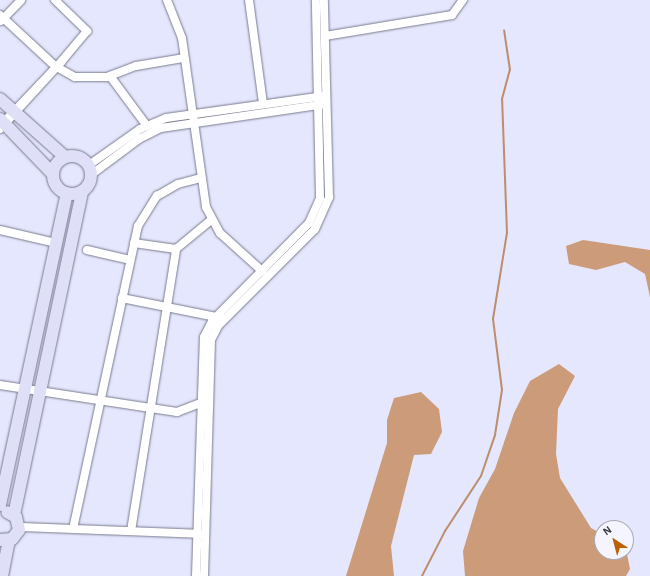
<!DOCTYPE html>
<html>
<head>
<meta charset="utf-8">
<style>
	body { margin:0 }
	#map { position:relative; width:650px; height:576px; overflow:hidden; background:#e4e7fd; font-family:"Alegreya Sans",sans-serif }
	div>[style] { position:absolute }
	.forest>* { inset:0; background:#cc9b7a }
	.stream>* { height:2px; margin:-1px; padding:0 1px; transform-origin:1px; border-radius:1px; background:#bd8d6c }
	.roads { filter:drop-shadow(0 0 1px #787b8e) drop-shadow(0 0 1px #787b8e) }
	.street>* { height:8px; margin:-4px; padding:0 4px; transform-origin:4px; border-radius:4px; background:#fff }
	.secondary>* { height:12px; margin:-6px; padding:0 6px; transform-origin:6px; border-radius:6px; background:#dfe0f7 }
	.secondary>.ring { margin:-6px; padding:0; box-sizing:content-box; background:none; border:12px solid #dfe0f7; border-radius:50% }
	span { translate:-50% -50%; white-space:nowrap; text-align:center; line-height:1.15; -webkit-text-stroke:4px #f4f5fe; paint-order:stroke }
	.north { position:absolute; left:594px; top:520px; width:40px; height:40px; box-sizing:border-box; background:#f4f5fe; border:1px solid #a9aab2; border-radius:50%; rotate:324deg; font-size:11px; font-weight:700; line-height:16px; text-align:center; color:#383941 }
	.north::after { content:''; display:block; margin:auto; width:14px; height:18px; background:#bc6204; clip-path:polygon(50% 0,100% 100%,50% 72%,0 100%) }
</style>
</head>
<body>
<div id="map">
	<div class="forest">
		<div style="clip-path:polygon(583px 240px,650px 250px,650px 297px,645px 274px,625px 262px,596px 270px,569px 264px,566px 246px)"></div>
		<div style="clip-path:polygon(559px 364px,575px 376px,558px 409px,556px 454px,560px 478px,591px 528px,602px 534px,602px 552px,626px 549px,630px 569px,626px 576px,465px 576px,463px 551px,479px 498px,495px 469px,514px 413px,530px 381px)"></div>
		<div style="clip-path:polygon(421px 392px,439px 409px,442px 432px,431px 454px,414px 455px,391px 546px,394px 576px,346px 576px,387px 443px,387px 420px,394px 398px)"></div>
	</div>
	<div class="stream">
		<div style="left:422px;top:576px;width:51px;rotate:-62.9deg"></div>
		<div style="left:445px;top:531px;width:66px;rotate:-56.8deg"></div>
		<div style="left:481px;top:476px;width:43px;rotate:-71.1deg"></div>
		<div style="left:495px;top:435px;width:46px;rotate:-81.2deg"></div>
		<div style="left:502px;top:390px;width:72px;rotate:-97.2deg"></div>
		<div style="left:493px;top:319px;width:87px;rotate:-80.8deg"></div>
		<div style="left:507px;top:233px;width:134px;rotate:-92.1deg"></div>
		<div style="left:502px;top:99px;width:30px;rotate:-75deg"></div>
		<div style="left:510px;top:70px;width:40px;rotate:-98.5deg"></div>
	</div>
	<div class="roads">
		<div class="street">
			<div style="left:55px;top:0;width:45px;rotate:44.1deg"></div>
			<div style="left:87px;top:31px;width:39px;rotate:130deg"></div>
			<div style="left:167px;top:0;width:41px;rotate:68.5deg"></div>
			<div style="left:182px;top:38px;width:171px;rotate:81.9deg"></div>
			<div style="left:206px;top:207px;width:30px;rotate:62deg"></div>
			<div style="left:220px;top:233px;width:57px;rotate:42.1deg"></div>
			<div style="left:249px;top:0;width:105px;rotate:82.3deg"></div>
			<div style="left:0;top:15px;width:75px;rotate:42.8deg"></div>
			<div style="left:55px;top:66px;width:23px;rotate:29deg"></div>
			<div style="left:75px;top:77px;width:32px"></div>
			<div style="left:107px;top:77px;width:31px;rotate:-21deg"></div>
			<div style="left:136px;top:66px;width:49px;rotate:-9.5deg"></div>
			<div style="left:1px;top:21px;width:29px;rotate:-46deg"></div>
			<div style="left:325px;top:36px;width:129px;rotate:-9.4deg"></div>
			<div style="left:452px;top:15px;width:19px;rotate:-54deg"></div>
			<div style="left:110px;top:76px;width:62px;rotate:53.5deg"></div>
			<div style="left:0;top:129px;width:92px;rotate:-47.6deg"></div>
			<div style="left:62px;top:61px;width:88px;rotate:133.6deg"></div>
			<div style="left:89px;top:165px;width:62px;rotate:-35.2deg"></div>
			<div style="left:140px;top:129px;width:28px;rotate:-23deg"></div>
			<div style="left:166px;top:118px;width:160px;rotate:-7.9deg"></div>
			<div style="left:92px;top:174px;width:59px;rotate:-36.7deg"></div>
			<div style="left:139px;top:139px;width:25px;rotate:-27deg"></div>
			<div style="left:161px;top:128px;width:166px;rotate:-8.3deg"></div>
			<div style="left:0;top:230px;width:57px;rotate:13.1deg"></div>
			<div style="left:134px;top:243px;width:42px;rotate:8.1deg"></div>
			<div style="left:176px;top:249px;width:45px;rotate:-39.6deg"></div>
			<div style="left:87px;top:250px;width:44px;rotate:13.1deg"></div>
			<div style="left:122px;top:298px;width:101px;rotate:11.4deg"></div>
			<div style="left:0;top:385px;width:179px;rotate:8.7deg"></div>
			<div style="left:177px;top:412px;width:28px;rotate:-21deg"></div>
			<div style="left:19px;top:527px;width:181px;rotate:2.2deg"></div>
			<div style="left:73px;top:529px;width:310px;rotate:-77.9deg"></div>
			<div style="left:138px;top:226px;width:36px;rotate:-58deg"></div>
			<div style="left:157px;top:196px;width:24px;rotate:-30deg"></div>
			<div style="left:178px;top:184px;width:24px;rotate:-15deg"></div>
			<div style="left:131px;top:531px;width:286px;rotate:-80.9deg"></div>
			<div style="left:196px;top:576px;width:239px;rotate:-88.1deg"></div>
			<div style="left:204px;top:337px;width:18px;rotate:-63deg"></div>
			<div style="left:212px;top:321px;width:138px;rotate:-45.3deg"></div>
			<div style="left:309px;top:223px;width:27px;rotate:-66deg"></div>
			<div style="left:320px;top:198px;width:198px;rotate:-91.2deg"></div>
			<div style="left:204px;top:576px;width:236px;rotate:-88.3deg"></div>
			<div style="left:211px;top:340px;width:16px;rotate:-63deg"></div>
			<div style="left:218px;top:326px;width:137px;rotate:-45deg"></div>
			<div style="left:315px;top:229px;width:35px;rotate:-66deg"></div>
			<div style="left:329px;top:197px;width:197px;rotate:-91.5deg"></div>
		</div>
		<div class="secondary">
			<div style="left:0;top:99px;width:87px;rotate:41.7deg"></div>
			<div style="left:0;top:119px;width:76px;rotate:46.1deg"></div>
			<div class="ring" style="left:53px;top:156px;width:26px;height:26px"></div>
			<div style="left:0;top:505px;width:319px;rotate:-77.9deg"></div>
			<div style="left:14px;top:515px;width:331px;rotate:-78.1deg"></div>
			<div style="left:0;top:540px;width:12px;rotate:-5deg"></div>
			<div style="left:12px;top:539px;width:11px;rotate:-52deg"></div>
			<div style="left:19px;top:530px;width:13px;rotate:-103deg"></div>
			<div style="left:16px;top:517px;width:10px;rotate:-151deg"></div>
			<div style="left:2px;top:576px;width:37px;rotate:-79deg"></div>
		</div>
	</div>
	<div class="north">N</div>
</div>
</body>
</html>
